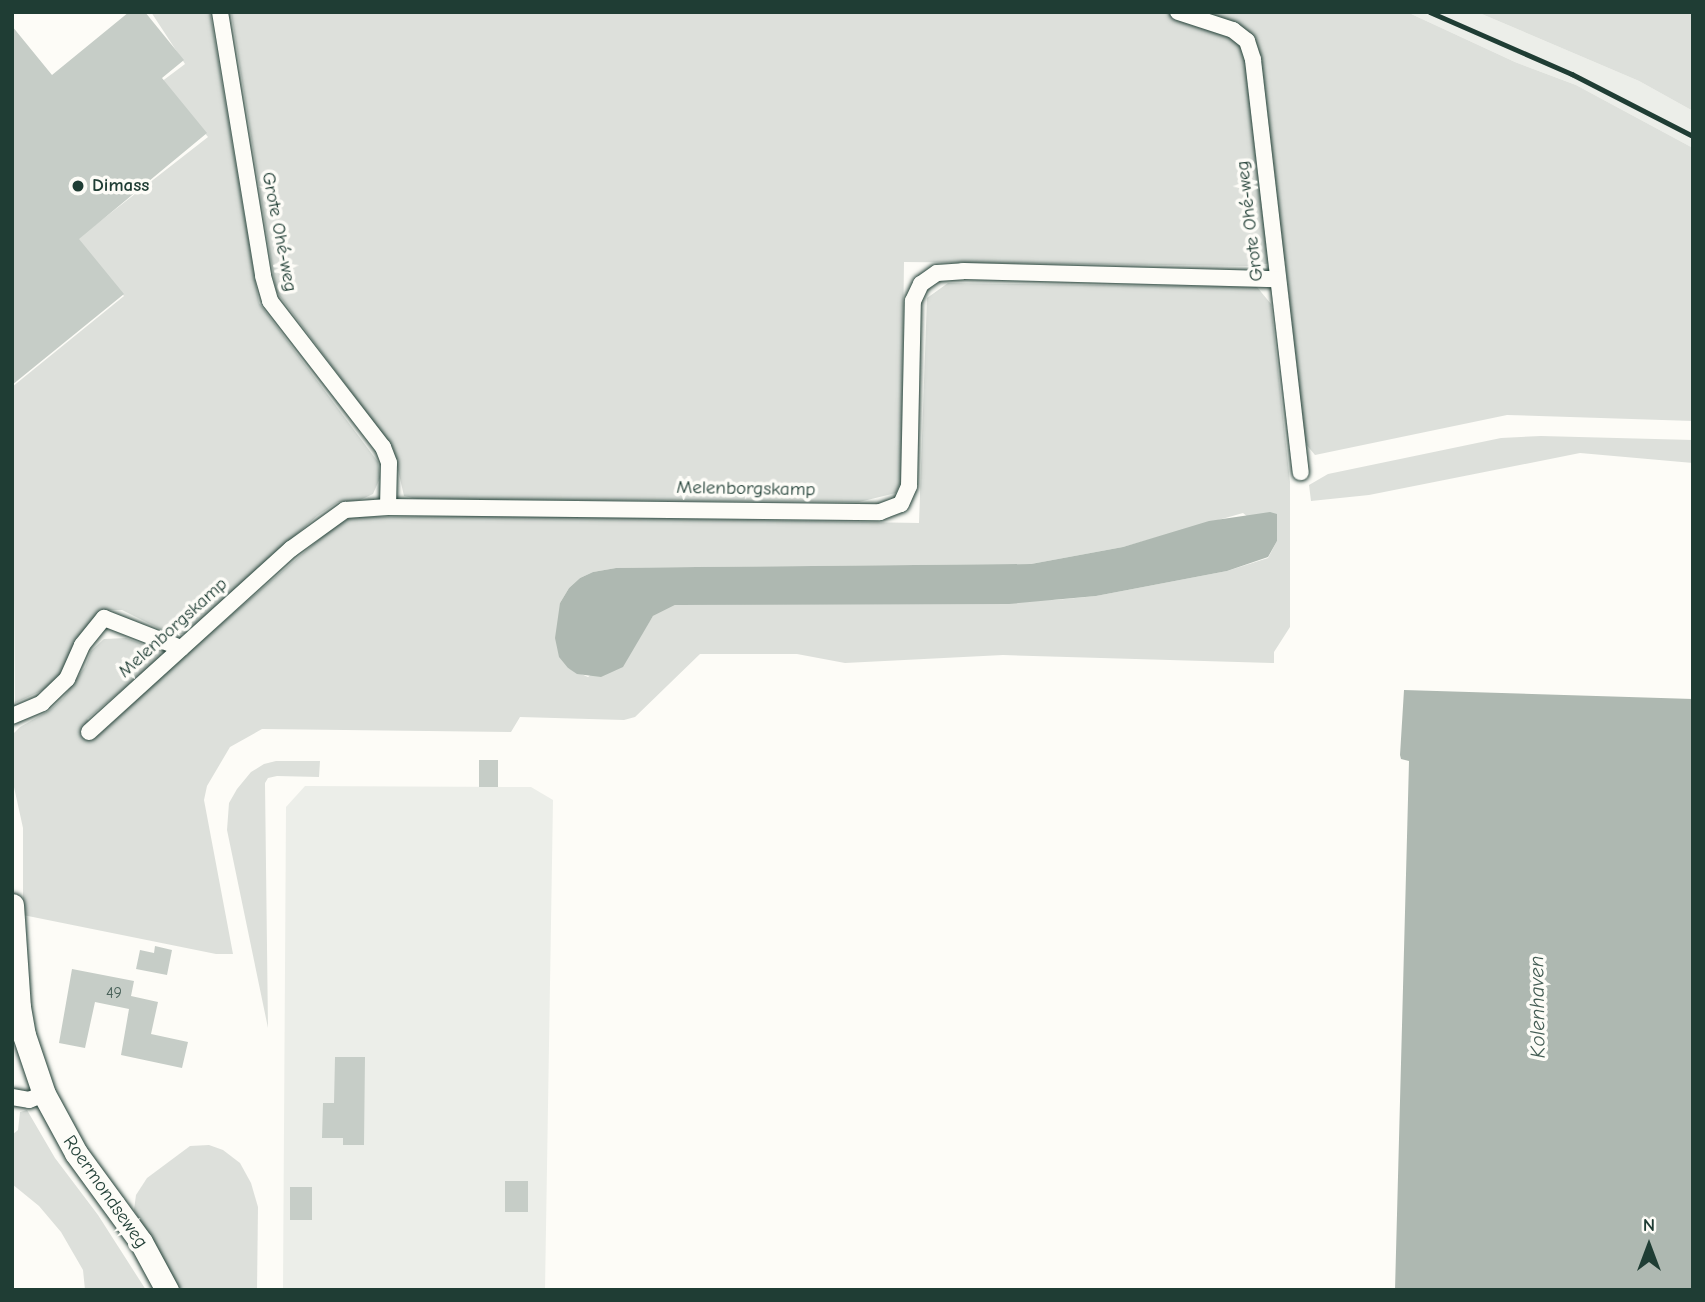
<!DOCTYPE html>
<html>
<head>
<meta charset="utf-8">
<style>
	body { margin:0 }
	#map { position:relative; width:1705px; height:1302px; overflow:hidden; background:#fdfcf7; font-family:"Comic Neue",sans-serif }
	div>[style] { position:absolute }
	.built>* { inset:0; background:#eceee9 }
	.green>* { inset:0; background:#dde0db }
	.water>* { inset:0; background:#aeb8b1 }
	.building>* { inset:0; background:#c6cdc7; transform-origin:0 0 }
	.roads { filter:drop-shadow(0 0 2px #1f3d34) drop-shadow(0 0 2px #1f3d34) }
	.street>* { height:16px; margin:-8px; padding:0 8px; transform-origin:8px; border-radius:8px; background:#fdfcf7 }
	.secondary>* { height:23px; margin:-11.5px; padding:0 11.5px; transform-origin:11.5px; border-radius:11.5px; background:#fdfcf7 }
	.rail>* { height:4.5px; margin:-2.25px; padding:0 2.25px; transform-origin:2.25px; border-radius:2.25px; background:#1f3d34 }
	.dots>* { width:19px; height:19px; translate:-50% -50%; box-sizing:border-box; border:4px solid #fdfcf7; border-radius:50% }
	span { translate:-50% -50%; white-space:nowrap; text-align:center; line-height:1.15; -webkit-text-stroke:7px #fdfcf7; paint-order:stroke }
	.number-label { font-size:16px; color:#496159 }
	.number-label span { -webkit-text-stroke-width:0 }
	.poi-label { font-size:19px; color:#1f3d34; font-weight:700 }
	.left { translate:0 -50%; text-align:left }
	.street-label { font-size:19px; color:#1f3d34 }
	.water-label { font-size:21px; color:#435c53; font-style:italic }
	.frame { position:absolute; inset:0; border:14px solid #1f3d34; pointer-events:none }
	.north { position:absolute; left:1614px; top:1211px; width:70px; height:70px; -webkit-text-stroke:5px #fdfcf7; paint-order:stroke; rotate:0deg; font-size:19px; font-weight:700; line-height:28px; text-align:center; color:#1f3d34 }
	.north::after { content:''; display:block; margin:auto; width:24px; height:32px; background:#1f3d34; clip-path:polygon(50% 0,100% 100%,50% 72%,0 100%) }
</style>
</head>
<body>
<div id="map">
	<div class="built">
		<div style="clip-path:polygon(1407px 12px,1477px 12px,1639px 81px,1693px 111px,1693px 148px,1576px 85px,1515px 62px)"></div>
		<div style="clip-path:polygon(305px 786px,531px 787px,553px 800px,545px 1290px,283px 1290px,286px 807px)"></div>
	</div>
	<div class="green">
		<div style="clip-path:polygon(151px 12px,210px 12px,259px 303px,378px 462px,380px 478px,373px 494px,360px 500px,338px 502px,317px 516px,186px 634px,170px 634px,122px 610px,108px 610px,96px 618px,52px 686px,15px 703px,12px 387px,124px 296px,76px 240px,208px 137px,161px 82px,185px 64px)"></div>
		<div style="clip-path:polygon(231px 12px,1407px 12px,1515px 62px,1576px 85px,1693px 148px,1693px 421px,1507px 415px,1315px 455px,1305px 443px,1285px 261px,1252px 266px,904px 262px,901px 481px,896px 493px,859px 502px,417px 499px,404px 496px,393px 448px,276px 291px)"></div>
		<div style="clip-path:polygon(1477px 12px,1693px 12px,1693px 111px,1639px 81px)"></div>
		<div style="clip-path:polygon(evenodd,948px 283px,1257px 287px,1271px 304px,1290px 482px,1290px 627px,1274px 652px,1274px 663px,1003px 655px,845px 663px,797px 654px,700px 654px,635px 717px,624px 720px,520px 717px,511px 732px,262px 729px,230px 747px,207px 786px,204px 800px,233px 954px,216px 954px,23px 915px,23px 828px,12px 778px,12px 735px,20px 727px,50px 710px,63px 698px,85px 667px,91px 651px,104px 639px,126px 638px,159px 650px,162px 657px,87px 719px,100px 734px,194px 647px,337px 524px,353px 517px,516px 516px,919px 523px,927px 298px,948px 283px,1243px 513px,1277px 541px,1268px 558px,1227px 571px,1096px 596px,1055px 600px,675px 605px,653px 616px,644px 630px,588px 677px,568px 668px,560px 603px,569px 588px,580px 578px,593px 572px,616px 568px,697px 567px,1031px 564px,1123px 547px,1243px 513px)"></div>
		<div style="clip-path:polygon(1541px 436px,1693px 440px,1693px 463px,1580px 453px,1369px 495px,1311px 501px,1309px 485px,1328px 474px,1501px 438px)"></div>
		<div style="clip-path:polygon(276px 761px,320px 761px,319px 777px,277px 776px,268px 778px,265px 783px,268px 1028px,227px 830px,229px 803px,237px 789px,251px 772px,264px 764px)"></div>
		<div style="clip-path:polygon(27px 1110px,55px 1158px,98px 1215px,146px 1290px,85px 1290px,83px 1270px,61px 1232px,39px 1206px,12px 1184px,12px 1135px,18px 1130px,20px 1112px)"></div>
		<div style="clip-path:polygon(209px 1145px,223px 1150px,240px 1163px,251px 1183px,258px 1207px,257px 1290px,178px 1290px,134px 1210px,136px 1195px,147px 1178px,190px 1146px)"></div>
	</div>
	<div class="water">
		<div style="clip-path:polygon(1270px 512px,1277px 514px,1277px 541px,1268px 557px,1227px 571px,1096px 596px,1009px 604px,675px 605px,653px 616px,623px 667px,601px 677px,577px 674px,568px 668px,559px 657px,555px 638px,560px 603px,569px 588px,580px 578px,593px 572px,616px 568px,697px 567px,1031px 564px,1123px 547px,1209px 521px)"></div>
		<div style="clip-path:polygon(1404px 690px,1693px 699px,1693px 1290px,1395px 1290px,1409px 761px,1401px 759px,1400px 755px)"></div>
	</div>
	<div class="building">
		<div style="clip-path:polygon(129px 12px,145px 12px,184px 60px,162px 78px,207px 133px,79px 239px,124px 294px,12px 385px,12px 26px,52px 75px)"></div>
		<div style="left:479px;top:760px;width:19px;height:27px"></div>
		<div style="clip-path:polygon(155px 946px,172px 950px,167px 975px,136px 969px,140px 950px,154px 953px)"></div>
		<div style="clip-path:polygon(72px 969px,134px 981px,131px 996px,158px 1002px,151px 1034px,188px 1042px,182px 1068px,121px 1055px,129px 1009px,95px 1002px,85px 1048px,59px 1043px)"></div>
		<div style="clip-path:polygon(335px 1057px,365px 1057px,364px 1145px,343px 1145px,343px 1138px,322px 1138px,323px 1103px,334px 1103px)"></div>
		<div style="left:505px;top:1181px;width:23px;height:31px"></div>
		<div style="left:290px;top:1187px;width:22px;height:33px"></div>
	</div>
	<div class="roads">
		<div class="street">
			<div style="left:220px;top:12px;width:267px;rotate:80.7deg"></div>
			<div style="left:263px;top:276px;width:26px;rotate:74deg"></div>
			<div style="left:270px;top:301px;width:185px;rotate:52.3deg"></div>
			<div style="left:383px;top:447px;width:17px;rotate:69deg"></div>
			<div style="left:389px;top:463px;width:44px;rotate:91.3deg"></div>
			<div style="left:1178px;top:12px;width:58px;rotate:18.1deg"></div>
			<div style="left:1233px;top:30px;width:18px;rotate:38deg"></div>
			<div style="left:1247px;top:41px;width:20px;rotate:72deg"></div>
			<div style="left:1253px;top:60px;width:415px;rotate:83.4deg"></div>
			<div style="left:12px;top:716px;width:33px;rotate:-23deg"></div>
			<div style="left:42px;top:703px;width:35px;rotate:-44deg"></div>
			<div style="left:67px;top:679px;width:37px;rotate:-66deg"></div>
			<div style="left:82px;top:645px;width:35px;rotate:-51deg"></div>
			<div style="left:104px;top:618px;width:83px;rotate:21.3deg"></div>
			<div style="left:89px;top:732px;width:273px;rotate:-42.2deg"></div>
			<div style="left:291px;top:549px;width:67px;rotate:-35.8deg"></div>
			<div style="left:345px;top:510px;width:43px;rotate:-4deg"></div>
			<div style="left:388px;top:507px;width:492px;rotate:0.6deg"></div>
			<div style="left:880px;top:512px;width:22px;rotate:-21deg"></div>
			<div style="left:901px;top:504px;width:20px;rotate:-66deg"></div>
			<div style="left:909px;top:486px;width:185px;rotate:-88.8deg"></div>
			<div style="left:913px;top:301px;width:19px;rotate:-65deg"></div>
			<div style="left:921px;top:284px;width:19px;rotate:-35deg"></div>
			<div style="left:937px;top:273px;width:26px;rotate:-4deg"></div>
			<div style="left:963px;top:271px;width:315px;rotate:1.5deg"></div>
			<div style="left:12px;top:1097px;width:17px;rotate:10deg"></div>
			<div style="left:29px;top:1100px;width:16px;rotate:-22deg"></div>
		</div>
		<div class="secondary">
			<div style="left:12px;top:905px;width:102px;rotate:86.1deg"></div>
			<div style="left:19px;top:1007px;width:28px;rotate:80deg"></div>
			<div style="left:24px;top:1035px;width:62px;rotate:71.3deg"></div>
			<div style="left:44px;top:1094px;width:67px;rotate:61.5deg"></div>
			<div style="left:76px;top:1153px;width:110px;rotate:53.9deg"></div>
			<div style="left:141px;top:1242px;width:55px;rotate:61.6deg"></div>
		</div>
	</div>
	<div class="rail">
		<div style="left:1430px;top:12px;width:155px;rotate:23.6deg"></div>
		<div style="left:1572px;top:74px;width:136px;rotate:27.1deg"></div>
	</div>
	<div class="dots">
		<div style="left:78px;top:186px;background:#1f3d34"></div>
	</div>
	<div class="number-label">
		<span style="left:114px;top:993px">49</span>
	</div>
	<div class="poi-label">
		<span class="left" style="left:92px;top:186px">Dimass</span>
	</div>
	<div class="street-label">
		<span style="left:1250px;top:221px;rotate:-97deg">Grote Ohé-weg</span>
		<span style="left:279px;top:232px;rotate:79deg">Grote Ohé-weg</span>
		<span style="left:746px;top:489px;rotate:1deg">Melenborgskamp</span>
		<span style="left:173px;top:628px;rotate:-42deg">Melenborgskamp</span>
		<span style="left:105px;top:1192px;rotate:55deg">Roermondseweg</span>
	</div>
	<div class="water-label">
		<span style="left:1537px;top:1007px;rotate:-91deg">Kolenhaven</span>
	</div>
	<div class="frame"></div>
	<div class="north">N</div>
</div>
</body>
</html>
